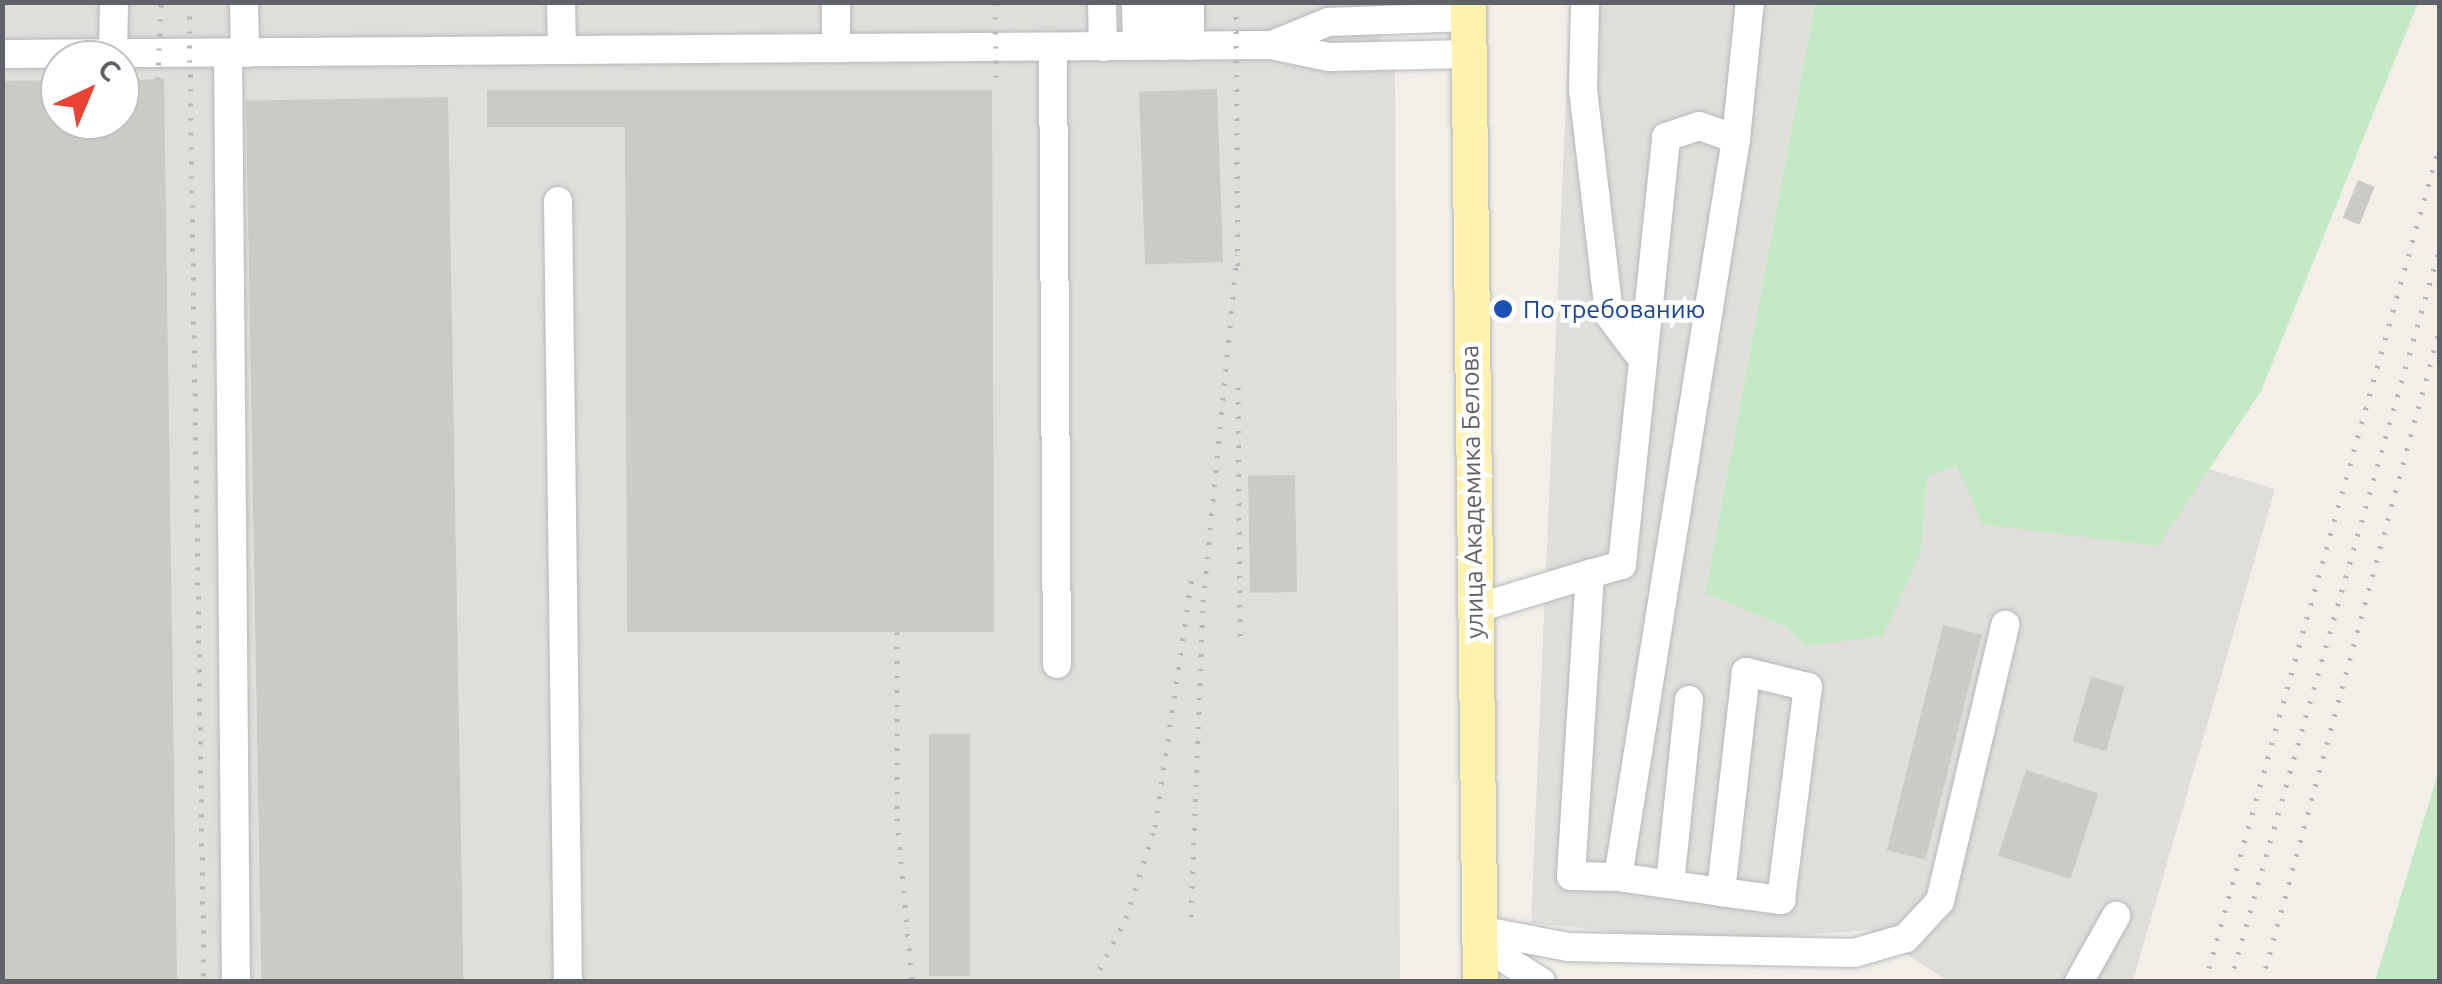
<!DOCTYPE html>
<html>
<head>
<meta charset="utf-8">
<style>
	body { margin:0 }
	#map { position:relative; width:2442px; height:984px; overflow:hidden; background:#f1efe8; font-family:Ubuntu,sans-serif }
	div>[style] { position:absolute }
	.industrial>* { inset:0; background:#e0deda }
	.green>* { inset:0; background:#c5e8c5 }
	.building>* { inset:0; background:#cccac5; transform-origin:0 0 }
	.roads { filter:drop-shadow(0 0 2px #b5b8bc) drop-shadow(0 0 2px #b5b8bc) }
	.minor>* { height:28px; margin:-14px; padding:0 14px; transform-origin:14px; border-radius:14px; background:#fff }
	.major>* { height:35px; margin:-17.5px; padding:0 17.5px; transform-origin:17.5px; border-radius:17.5px; background:#fff2af }
	.rail>* { height:5px; margin-top:-2.5px; transform-origin:0; background:repeating-linear-gradient(90deg,#b6b7b8 0 2.5px,transparent 0 14.5px) }
	.dots>* { width:28px; height:28px; translate:-50% -50%; box-sizing:border-box; border:5px solid #fff; border-radius:50% }
	span { translate:-50% -50%; white-space:nowrap; text-align:center; line-height:1.15; -webkit-text-stroke:9px #fff; paint-order:stroke }
	.transit-label { font-size:25px; color:#164399 }
	.left { translate:0 -50%; text-align:left }
	.street-label { font-size:25px; color:#5f6368 }
	.frame { position:absolute; inset:0; border:5px solid #5f6368; pointer-events:none }
	.north { position:absolute; left:40px; top:40px; width:100px; height:100px; box-sizing:border-box; background:#fff; border:2px solid #bfc1c3; border-radius:50%; rotate:44deg; font-size:28px; font-weight:700; line-height:40px; text-align:center; color:#5f6368 }
	.north::after { content:''; display:block; margin:auto; width:35px; height:45px; background:#ea4335; clip-path:polygon(50% 0,100% 100%,50% 72%,0 100%) }
</style>
</head>
<body>
<div id="map">
	<div class="industrial">
		<div style="clip-path:polygon(evenodd,2px 3px,1395px 3px,1381px 6px,1382px 69px,1395px 69px,1400px 981px,3px 981px,2px 3px,60px 60px,120px 60px,120px 120px,60px 120px,60px 60px)"></div>
		<div style="clip-path:polygon(1570px 3px,1815px 3px,1705px 593px,1789px 628px,1921px 551px,1927px 476px,1958px 466px,2081px 535px,2157px 546px,2209px 469px,2275px 489px,2133px 981px,1947px 981px,1871px 930px,1706px 942px,1531px 923px)"></div>
	</div>
	<div class="green">
		<div style="clip-path:polygon(1815px 3px,2418px 3px,2261px 391px,2158px 546px,1982px 524px,1957px 466px,1927px 476px,1921px 551px,1883px 636px,1805px 646px,1789px 628px,1705px 593px)"></div>
		<div style="clip-path:polygon(2439px 770px,2439px 981px,2375px 981px)"></div>
	</div>
	<div class="building">
		<div style="clip-path:polygon(164px 79px,177px 982px,2px 982px,2px 81px,60px 80px,60px 120px,120px 120px,120px 80px)"></div>
		<div style="left:1217px;top:89px;width:173px;height:78px;rotate:88deg"></div>
		<div style="clip-path:polygon(487px 90px,992px 90px,994px 632px,627px 632px,625px 127px,487px 127px)"></div>
		<div style="left:448px;top:97px;width:885px;height:202px;rotate:89deg"></div>
		<div style="left:2358px;top:180px;width:18px;height:41px;rotate:22deg"></div>
		<div style="left:1295px;top:475px;width:117px;height:47px;rotate:89deg"></div>
		<div style="left:1943px;top:625px;width:40px;height:232px;rotate:14deg"></div>
		<div style="left:2091px;top:677px;width:35px;height:67px;rotate:16deg"></div>
		<div style="left:970px;top:734px;width:242px;height:41px;rotate:90deg"></div>
		<div style="left:2026px;top:770px;width:76px;height:90px;rotate:18deg"></div>
	</div>
	<div class="roads">
		<div class="minor">
			<div style="left:244px;top:2px;width:51px;rotate:88.9deg"></div>
			<div style="left:561px;top:2px;width:48px;rotate:88.8deg"></div>
			<div style="left:836px;top:2px;width:46px;rotate:90deg"></div>
			<div style="left:1102px;top:2px;width:45px;rotate:88.7deg"></div>
			<div style="left:1136px;top:2px;width:44px;rotate:88.7deg"></div>
			<div style="left:1164px;top:2px;width:44px;rotate:90deg"></div>
			<div style="left:1190px;top:2px;width:44px;rotate:90deg"></div>
			<div style="left:1585px;top:2px;width:87px;rotate:91.3deg"></div>
			<div style="left:1583px;top:89px;width:227px;rotate:83.4deg"></div>
			<div style="left:1609px;top:315px;width:56px;rotate:52.9deg"></div>
			<div style="left:1272px;top:45px;width:61px;rotate:-22.3deg"></div>
			<div style="left:1328px;top:22px;width:141px;rotate:-2deg"></div>
			<div style="left:1053px;top:47px;width:617px;rotate:89.63deg"></div>
			<div style="left:228px;top:53px;width:929px;rotate:89.51deg"></div>
			<div style="left:2px;top:54px;width:1269px;rotate:-0.41deg"></div>
			<div style="left:1271px;top:45px;width:59px;rotate:11.7deg"></div>
			<div style="left:1329px;top:57px;width:141px;rotate:-1.2deg"></div>
			<div style="left:113px;top:54px;width:52px;rotate:-88.9deg"></div>
			<div style="left:1736px;top:139px;width:138px;rotate:-84.2deg"></div>
			<div style="left:558px;top:201px;width:781px;rotate:89.27deg"></div>
			<div style="left:1474px;top:609px;width:121px;rotate:-16.8deg"></div>
			<div style="left:1590px;top:574px;width:33px;rotate:-16deg"></div>
			<div style="left:1622px;top:565px;width:430px;rotate:-84.1deg"></div>
			<div style="left:1666px;top:137px;width:35px;rotate:-18deg"></div>
			<div style="left:1699px;top:126px;width:39px;rotate:19deg"></div>
			<div style="left:1736px;top:139px;width:747px;rotate:99.08deg"></div>
			<div style="left:1618px;top:877px;width:47px;rotate:-178.8deg"></div>
			<div style="left:1571px;top:876px;width:303px;rotate:-86.4deg"></div>
			<div style="left:1618px;top:877px;width:104px;rotate:8.3deg"></div>
			<div style="left:1721px;top:892px;width:61px;rotate:7.6deg"></div>
			<div style="left:1781px;top:900px;width:215px;rotate:-82.8deg"></div>
			<div style="left:1808px;top:687px;width:64px;rotate:-166.4deg"></div>
			<div style="left:1746px;top:672px;width:221px;rotate:96.5deg"></div>
			<div style="left:1670px;top:884px;width:185px;rotate:-84.1deg"></div>
			<div style="left:1479px;top:930px;width:91px;rotate:10.8deg"></div>
			<div style="left:1568px;top:947px;width:286px;rotate:1.2deg"></div>
			<div style="left:1854px;top:953px;width:54px;rotate:-16.1deg"></div>
			<div style="left:1906px;top:938px;width:50px;rotate:-47.4deg"></div>
			<div style="left:1940px;top:901px;width:284px;rotate:-76.7deg"></div>
			<div style="left:1479px;top:942px;width:74px;rotate:32.8deg"></div>
			<div style="left:2079px;top:982px;width:76px;rotate:-60.7deg"></div>
		</div>
		<div class="major">
			<div style="left:1468px;top:2px;width:980px;rotate:89.3deg"></div>
		</div>
	</div>
	<div class="rail">
		<div style="left:189px;top:2px;width:980px;rotate:89.12deg"></div>
		<div style="left:995px;top:2px;width:86px;rotate:89.3deg"></div>
		<div style="left:1236px;top:2px;width:265px;rotate:89.6deg"></div>
		<div style="left:158px;top:79px;width:77px;rotate:-87.8deg"></div>
		<div style="left:1238px;top:387px;width:254px;rotate:89.5deg"></div>
		<div style="left:897px;top:632px;width:186px;rotate:90deg"></div>
		<div style="left:897px;top:818px;width:165px;rotate:84.8deg"></div>
		<div style="left:1191px;top:917px;width:315px;rotate:-87.8deg"></div>
		<div style="left:1203px;top:602px;width:349px;rotate:-84.4deg"></div>
		<div style="left:1093px;top:982px;width:72px;rotate:-62.7deg"></div>
		<div style="left:1126px;top:918px;width:96px;rotate:-72.3deg"></div>
		<div style="left:1155px;top:827px;width:255px;rotate:-81.6deg"></div>
		<div style="left:2205px;top:982px;width:871px;rotate:-74.35deg"></div>
		<div style="left:2230px;top:982px;width:764px;rotate:-74.05deg"></div>
		<div style="left:2262px;top:982px;width:678px;rotate:-74.77deg"></div>
	</div>
	<div class="dots">
		<div style="left:1503px;top:309px;background:#1a4fb4"></div>
	</div>
	<div class="transit-label">
		<span class="left" style="left:1523px;top:309px">По требованию</span>
	</div>
	<div class="street-label">
		<span style="left:1472px;top:492px;rotate:-91deg">улица Академика Белова</span>
	</div>
	<div class="frame"></div>
	<div class="north">С</div>
</div>
</body>
</html>
